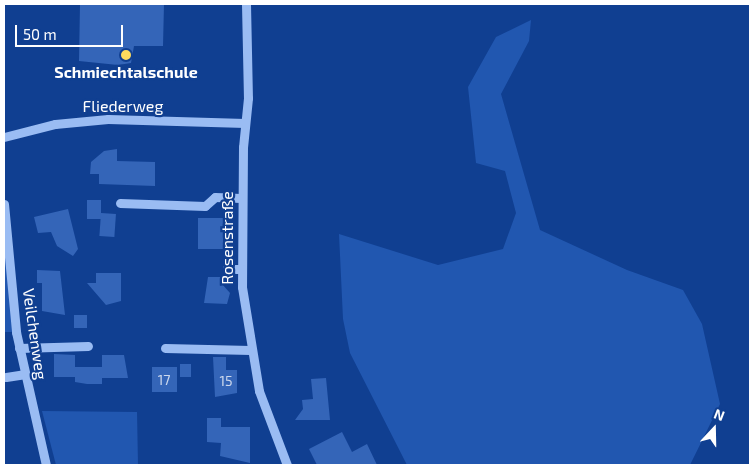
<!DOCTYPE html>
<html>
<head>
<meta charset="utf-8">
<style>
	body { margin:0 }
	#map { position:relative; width:754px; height:469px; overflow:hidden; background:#103f91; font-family:"Exo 2",sans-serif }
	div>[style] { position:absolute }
	.green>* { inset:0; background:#2157b0 }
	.building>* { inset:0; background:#3465b8; transform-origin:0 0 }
	.minor>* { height:9px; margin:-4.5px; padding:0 4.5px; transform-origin:4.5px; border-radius:4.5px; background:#9abcf3 }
	.dots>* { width:14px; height:14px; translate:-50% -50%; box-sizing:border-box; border:2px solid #103f91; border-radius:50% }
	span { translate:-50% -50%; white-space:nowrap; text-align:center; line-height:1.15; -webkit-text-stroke:4.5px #103f91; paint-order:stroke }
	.number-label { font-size:14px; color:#ccd8ed }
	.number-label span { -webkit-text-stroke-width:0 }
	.poi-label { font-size:16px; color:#fff; font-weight:700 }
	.street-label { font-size:16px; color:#fff }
	.frame { position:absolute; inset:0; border:5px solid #fff; pointer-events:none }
	.north { position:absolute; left:689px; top:404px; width:50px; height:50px; -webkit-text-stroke:4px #103f91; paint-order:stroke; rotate:21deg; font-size:14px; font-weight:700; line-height:20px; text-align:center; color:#fff }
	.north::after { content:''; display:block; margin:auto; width:18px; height:22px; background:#fff; clip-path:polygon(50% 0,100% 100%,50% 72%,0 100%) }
	.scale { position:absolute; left:15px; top:25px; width:108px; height:22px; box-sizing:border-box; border:2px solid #fff; border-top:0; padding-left:6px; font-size:15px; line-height:18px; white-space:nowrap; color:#fff; -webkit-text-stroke:4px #103f91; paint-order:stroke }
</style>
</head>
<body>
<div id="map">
	<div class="green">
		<div style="clip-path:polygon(531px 20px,529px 41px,501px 94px,540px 230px,627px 270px,683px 290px,702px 324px,720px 404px,690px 465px,407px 465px,350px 353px,343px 319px,339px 234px,438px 265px,503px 249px,516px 213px,505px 171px,476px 163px,468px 87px,496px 37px)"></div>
		<div style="clip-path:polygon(4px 226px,16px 332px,4px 332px)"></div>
		<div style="clip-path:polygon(42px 411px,137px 412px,138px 465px,56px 465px)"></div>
	</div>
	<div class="building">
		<div style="clip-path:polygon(80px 4px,164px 4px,163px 46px,134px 46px,131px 63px,118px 65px,79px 61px)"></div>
		<div style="clip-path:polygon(117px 149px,117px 161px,155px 162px,155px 186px,99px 184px,99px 174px,90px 174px,91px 162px,104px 151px)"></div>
		<div style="left:87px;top:200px;width:14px;height:19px"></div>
		<div style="clip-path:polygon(68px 209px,78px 249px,73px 256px,57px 246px,51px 232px,38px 233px,34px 217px)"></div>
		<div style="left:101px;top:213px;width:15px;height:23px;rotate:4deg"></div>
		<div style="left:198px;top:218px;width:25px;height:31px"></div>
		<div style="clip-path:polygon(37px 270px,60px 271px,65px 315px,42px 311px,42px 283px,37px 283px)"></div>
		<div style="clip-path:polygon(96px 273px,121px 273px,121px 301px,106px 305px,87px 283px,96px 283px)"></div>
		<div style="clip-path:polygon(208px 277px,222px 277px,222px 284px,230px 293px,227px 304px,204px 303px)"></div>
		<div style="left:74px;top:315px;width:13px;height:13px"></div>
		<div style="clip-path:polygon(54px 354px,75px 355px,75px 367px,102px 367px,102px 355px,124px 355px,128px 378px,102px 378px,102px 384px,87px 384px,75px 382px,75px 377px,54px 377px)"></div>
		<div style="clip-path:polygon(213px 357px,226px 357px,226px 370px,237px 370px,237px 393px,215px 397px)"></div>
		<div style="left:180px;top:364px;width:11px;height:13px"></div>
		<div style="left:152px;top:367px;width:25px;height:25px"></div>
		<div style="clip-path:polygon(326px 378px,330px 420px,295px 420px,303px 409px,302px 400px,313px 399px,311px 379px)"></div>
		<div style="clip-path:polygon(207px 418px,221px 418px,221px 427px,250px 427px,250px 463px,220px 456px,221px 443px,207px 442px)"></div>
		<div style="clip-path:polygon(342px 432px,352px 452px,367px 444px,377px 465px,317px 465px,309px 449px)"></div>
	</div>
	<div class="minor">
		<div style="left:246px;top:4px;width:94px;rotate:88.8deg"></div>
		<div style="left:248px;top:98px;width:49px;rotate:95.8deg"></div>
		<div style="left:243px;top:147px;width:140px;rotate:90.4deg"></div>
		<div style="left:242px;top:287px;width:105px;rotate:80.7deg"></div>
		<div style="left:259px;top:391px;width:79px;rotate:69.3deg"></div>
		<div style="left:4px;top:137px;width:53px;rotate:-14.3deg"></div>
		<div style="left:55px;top:124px;width:53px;rotate:-5.4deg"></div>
		<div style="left:108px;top:119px;width:137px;rotate:1.7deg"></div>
		<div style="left:120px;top:203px;width:85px;rotate:2deg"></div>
		<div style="left:205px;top:206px;width:13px;rotate:-42deg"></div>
		<div style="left:215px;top:197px;width:26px;rotate:2deg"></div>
		<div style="left:4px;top:204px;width:129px;rotate:84.6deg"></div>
		<div style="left:16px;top:332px;width:136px;rotate:77.3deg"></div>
		<div style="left:227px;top:269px;width:15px"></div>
		<div style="left:19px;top:348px;width:69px;rotate:-1.7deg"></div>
		<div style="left:165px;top:348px;width:85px;rotate:1.3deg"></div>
		<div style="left:6px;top:377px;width:18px;rotate:-9deg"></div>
	</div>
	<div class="dots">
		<div style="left:126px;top:55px;background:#ffdc5d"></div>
	</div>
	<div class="number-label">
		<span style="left:164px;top:380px">17</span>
		<span style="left:226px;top:381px">15</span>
	</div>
	<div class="poi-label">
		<span style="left:126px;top:72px">Schmiechtalschule</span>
	</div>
	<div class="street-label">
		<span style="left:123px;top:106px">Fliederweg</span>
		<span style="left:227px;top:238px;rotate:-90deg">Rosenstraße</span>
		<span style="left:35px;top:334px;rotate:82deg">Veilchenweg</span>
	</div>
	<div class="frame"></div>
	<div class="north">N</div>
	<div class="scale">50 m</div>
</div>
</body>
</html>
